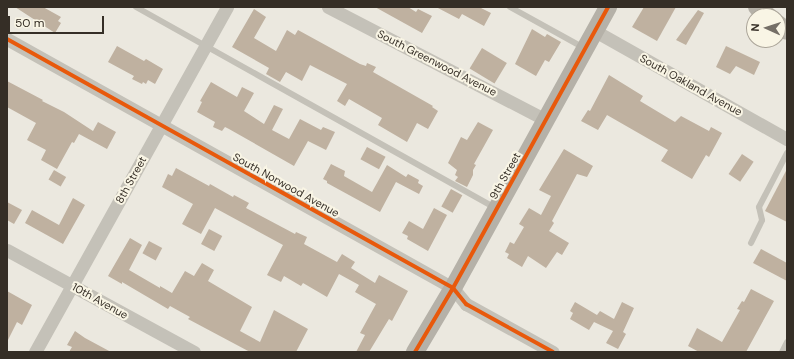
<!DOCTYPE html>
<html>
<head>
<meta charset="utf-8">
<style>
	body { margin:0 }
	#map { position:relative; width:794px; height:359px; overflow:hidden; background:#ebe8df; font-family:"DM Sans",sans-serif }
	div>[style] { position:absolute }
	.building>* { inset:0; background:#bfb1a0; transform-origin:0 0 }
	.lane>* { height:6px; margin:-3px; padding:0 3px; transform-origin:3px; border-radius:3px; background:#c4c1b8 }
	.street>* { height:13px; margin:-6.5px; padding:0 6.5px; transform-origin:6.5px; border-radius:6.5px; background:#c4c1b8 }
	.secondary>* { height:18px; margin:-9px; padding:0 9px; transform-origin:9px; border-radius:9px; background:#b5b1a8 }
	.cycleway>* { height:4px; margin:-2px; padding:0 2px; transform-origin:2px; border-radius:2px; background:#e8590c }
	span { translate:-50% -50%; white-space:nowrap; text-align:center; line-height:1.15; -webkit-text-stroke:4px #f9f5e5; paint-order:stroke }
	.street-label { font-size:11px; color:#352e26 }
	.frame { position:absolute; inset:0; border:8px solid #352e26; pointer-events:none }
	.north { position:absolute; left:746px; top:8px; width:40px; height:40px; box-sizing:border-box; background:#f9f5e5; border:1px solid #aba599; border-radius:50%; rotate:273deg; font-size:11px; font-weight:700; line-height:16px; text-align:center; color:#352e26 }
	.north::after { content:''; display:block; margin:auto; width:14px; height:18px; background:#756f67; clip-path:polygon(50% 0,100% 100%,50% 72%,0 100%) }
	.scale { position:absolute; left:8px; top:16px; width:96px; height:18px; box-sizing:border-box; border:2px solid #352e26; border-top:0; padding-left:5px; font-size:12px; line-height:14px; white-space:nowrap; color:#352e26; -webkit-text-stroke:3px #f9f5e5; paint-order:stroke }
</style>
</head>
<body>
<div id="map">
	<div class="building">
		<div style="clip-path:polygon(15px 7px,43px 7px,61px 17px,58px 21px,61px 23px,55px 33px)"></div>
		<div style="clip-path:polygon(375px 7px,408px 7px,416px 12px,418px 9px,432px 16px,422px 33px)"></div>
		<div style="clip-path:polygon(436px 7px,479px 7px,491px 13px,484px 26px,462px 14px,459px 19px)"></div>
		<div style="clip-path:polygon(644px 7px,676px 7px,657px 41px,632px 27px)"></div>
		<div style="clip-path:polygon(254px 9px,266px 17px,254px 38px,276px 51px,287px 30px,295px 35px,298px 30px,360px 64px,366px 66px,367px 63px,376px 67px,373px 72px,433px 106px,432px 107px,438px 111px,428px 129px,417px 123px,407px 142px,378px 125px,382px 118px,349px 99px,345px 106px,337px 101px,347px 84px,310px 65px,302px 81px,286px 72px,280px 82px,266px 74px,269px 68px,232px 47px)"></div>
		<div style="clip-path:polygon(698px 10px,704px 13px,686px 45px,676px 40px)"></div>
		<div style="clip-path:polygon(532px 29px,545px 37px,547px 34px,561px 42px,549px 62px,545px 60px,536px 76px,515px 64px)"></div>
		<div style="clip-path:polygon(117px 46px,144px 61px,146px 59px,163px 69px,155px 84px,148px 80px,146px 84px,143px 82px,142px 84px,132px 79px,134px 76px,108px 62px)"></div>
		<div style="clip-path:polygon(726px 46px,760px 62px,754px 75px,736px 66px,730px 74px,716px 67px)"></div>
		<div style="left:482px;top:48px;width:29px;height:24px;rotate:31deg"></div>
		<div style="clip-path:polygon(609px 75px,643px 96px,640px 101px,675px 122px,681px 116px,709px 131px,711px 127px,722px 133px,709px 157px,706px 155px,692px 179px,661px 161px,668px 150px,607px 115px,598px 130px,581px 121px,588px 110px,590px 111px)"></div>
		<div style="clip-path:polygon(7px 81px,43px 100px,42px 101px,64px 112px,93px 131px,98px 122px,116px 132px,107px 149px,79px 134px,74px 143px,72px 142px,57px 169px,41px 160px,46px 150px,27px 140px,36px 123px,7px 107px)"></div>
		<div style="clip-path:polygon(211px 82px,237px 97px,242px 87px,254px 93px,244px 111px,264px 124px,274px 105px,283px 109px,272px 130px,289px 139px,300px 119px,321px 130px,323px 127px,335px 132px,326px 150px,308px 141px,294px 166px,229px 129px,225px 127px,222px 131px,213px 127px,215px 122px,197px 112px,202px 102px,200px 101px)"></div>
		<div style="clip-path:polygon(478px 122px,493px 130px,474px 164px,476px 165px,473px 170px,473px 175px,467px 187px,455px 181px,458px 177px,455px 175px,457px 170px,448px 163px,461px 137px,467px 140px)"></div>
		<div style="left:367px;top:147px;width:21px;height:14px;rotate:28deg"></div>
		<div style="clip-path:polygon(564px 149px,593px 166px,587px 177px,577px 174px,552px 221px,554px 223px,549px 231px,569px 243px,562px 255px,557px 252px,546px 268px,528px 256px,522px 267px,507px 258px,509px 254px,505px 252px,510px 242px,514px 244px,524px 227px,519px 224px,529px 208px,541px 215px,551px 196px,539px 190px)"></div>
		<div style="left:742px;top:154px;width:14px;height:24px;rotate:34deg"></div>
		<div style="clip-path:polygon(331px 164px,345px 171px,344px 176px,372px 192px,387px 165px,406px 177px,408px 174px,419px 180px,418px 183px,423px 186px,419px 194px,396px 182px,380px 212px,327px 183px,327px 181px,323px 179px)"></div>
		<div style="clip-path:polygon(176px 168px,209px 186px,210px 184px,233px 197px,234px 195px,249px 203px,246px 208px,295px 234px,296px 232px,307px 237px,304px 244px,337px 262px,342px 254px,355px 262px,351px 268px,375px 283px,379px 275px,408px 291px,392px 321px,389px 319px,369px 352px,356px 352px,365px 335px,360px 333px,376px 304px,355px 292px,359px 285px,339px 274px,327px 297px,303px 283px,301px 286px,284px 276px,281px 282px,267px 275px,283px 245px,215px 208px,201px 234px,182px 224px,193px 204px,162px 187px,168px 174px,172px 176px)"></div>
		<div style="clip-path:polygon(787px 169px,787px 222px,765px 211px)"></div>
		<div style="left:54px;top:170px;width:14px;height:11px;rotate:30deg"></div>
		<div style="left:451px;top:189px;width:13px;height:20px;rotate:29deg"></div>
		<div style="clip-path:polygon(73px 198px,85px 205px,63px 244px,25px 223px,32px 210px,59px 225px)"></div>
		<div style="clip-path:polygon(7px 202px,22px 210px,14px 224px,7px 220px)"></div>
		<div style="clip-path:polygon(434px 208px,447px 215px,428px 251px,407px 239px,408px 236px,402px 233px,409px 221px,423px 229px)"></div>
		<div style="left:209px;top:229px;width:15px;height:17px;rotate:28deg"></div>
		<div style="clip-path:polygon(130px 238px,142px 245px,129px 270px,160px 288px,160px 286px,172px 293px,185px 271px,194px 276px,202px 263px,214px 270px,208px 281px,252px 307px,240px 331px,260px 342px,274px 310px,308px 329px,296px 352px,250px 352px,188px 319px,190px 317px,170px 306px,168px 309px,122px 282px,122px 284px,108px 276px)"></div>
		<div style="left:149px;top:241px;width:15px;height:14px;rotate:28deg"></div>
		<div style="clip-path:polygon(761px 249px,787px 263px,787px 281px,753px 263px)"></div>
		<div style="clip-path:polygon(751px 289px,774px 301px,746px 352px,699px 352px,688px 346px,697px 328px,722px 342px,740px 310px,737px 309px,742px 301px,744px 302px)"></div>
		<div style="clip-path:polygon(7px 291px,32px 305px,22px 325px,17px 322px,7px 342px)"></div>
		<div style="clip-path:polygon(575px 302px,597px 315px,600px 311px,614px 319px,622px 302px,634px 308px,623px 332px,626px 334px,618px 349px,606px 343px,613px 331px,594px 322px,589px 330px,570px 319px,573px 313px,570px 311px)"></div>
		<div style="clip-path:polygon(75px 331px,85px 338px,111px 352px,69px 352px,72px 347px,67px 345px)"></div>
	</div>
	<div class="lane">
		<div style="left:136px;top:7px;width:411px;rotate:29.2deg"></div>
		<div style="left:510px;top:7px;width:85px;rotate:29deg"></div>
		<div style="left:751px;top:243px;width:25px;rotate:-64deg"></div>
		<div style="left:762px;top:220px;width:13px;rotate:-103deg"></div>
		<div style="left:759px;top:207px;width:61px;rotate:-62.6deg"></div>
		<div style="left:782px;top:352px;width:11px;rotate:-63deg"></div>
	</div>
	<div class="street">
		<div style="left:328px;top:7px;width:246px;rotate:27.4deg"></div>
		<div style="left:595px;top:31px;width:220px;rotate:29.4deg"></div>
		<div style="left:7px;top:39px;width:511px;rotate:29.17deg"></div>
		<div style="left:453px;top:288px;width:21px;rotate:51deg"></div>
		<div style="left:466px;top:304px;width:99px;rotate:28.9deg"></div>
		<div style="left:7px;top:250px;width:213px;rotate:28.6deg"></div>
		<div style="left:35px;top:352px;width:395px;rotate:-60.9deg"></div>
	</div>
	<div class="secondary">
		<div style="left:757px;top:7px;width:14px;rotate:39deg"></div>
		<div style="left:778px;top:24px;width:11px;rotate:38deg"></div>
		<div style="left:415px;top:352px;width:74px;rotate:-59.3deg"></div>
		<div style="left:453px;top:288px;width:321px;rotate:-61.1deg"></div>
	</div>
	<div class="cycleway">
		<div style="left:7px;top:39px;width:511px;rotate:29.17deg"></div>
		<div style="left:453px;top:288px;width:21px;rotate:51deg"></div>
		<div style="left:466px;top:304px;width:99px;rotate:28.9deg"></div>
		<div style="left:415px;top:352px;width:74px;rotate:-59.3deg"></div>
		<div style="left:453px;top:288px;width:321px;rotate:-61.1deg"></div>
	</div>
	<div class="street-label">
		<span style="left:437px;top:63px;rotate:27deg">South Greenwood Avenue</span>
		<span style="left:691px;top:85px;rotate:29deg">South Oakland Avenue</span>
		<span style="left:505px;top:176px;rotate:-61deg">9th Street</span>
		<span style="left:131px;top:180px;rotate:-61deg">8th Street</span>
		<span style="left:286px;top:185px;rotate:29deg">South Norwood Avenue</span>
		<span style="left:100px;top:301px;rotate:29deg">10th Avenue</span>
	</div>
	<div class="frame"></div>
	<div class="north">N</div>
	<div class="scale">50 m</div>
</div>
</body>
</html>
